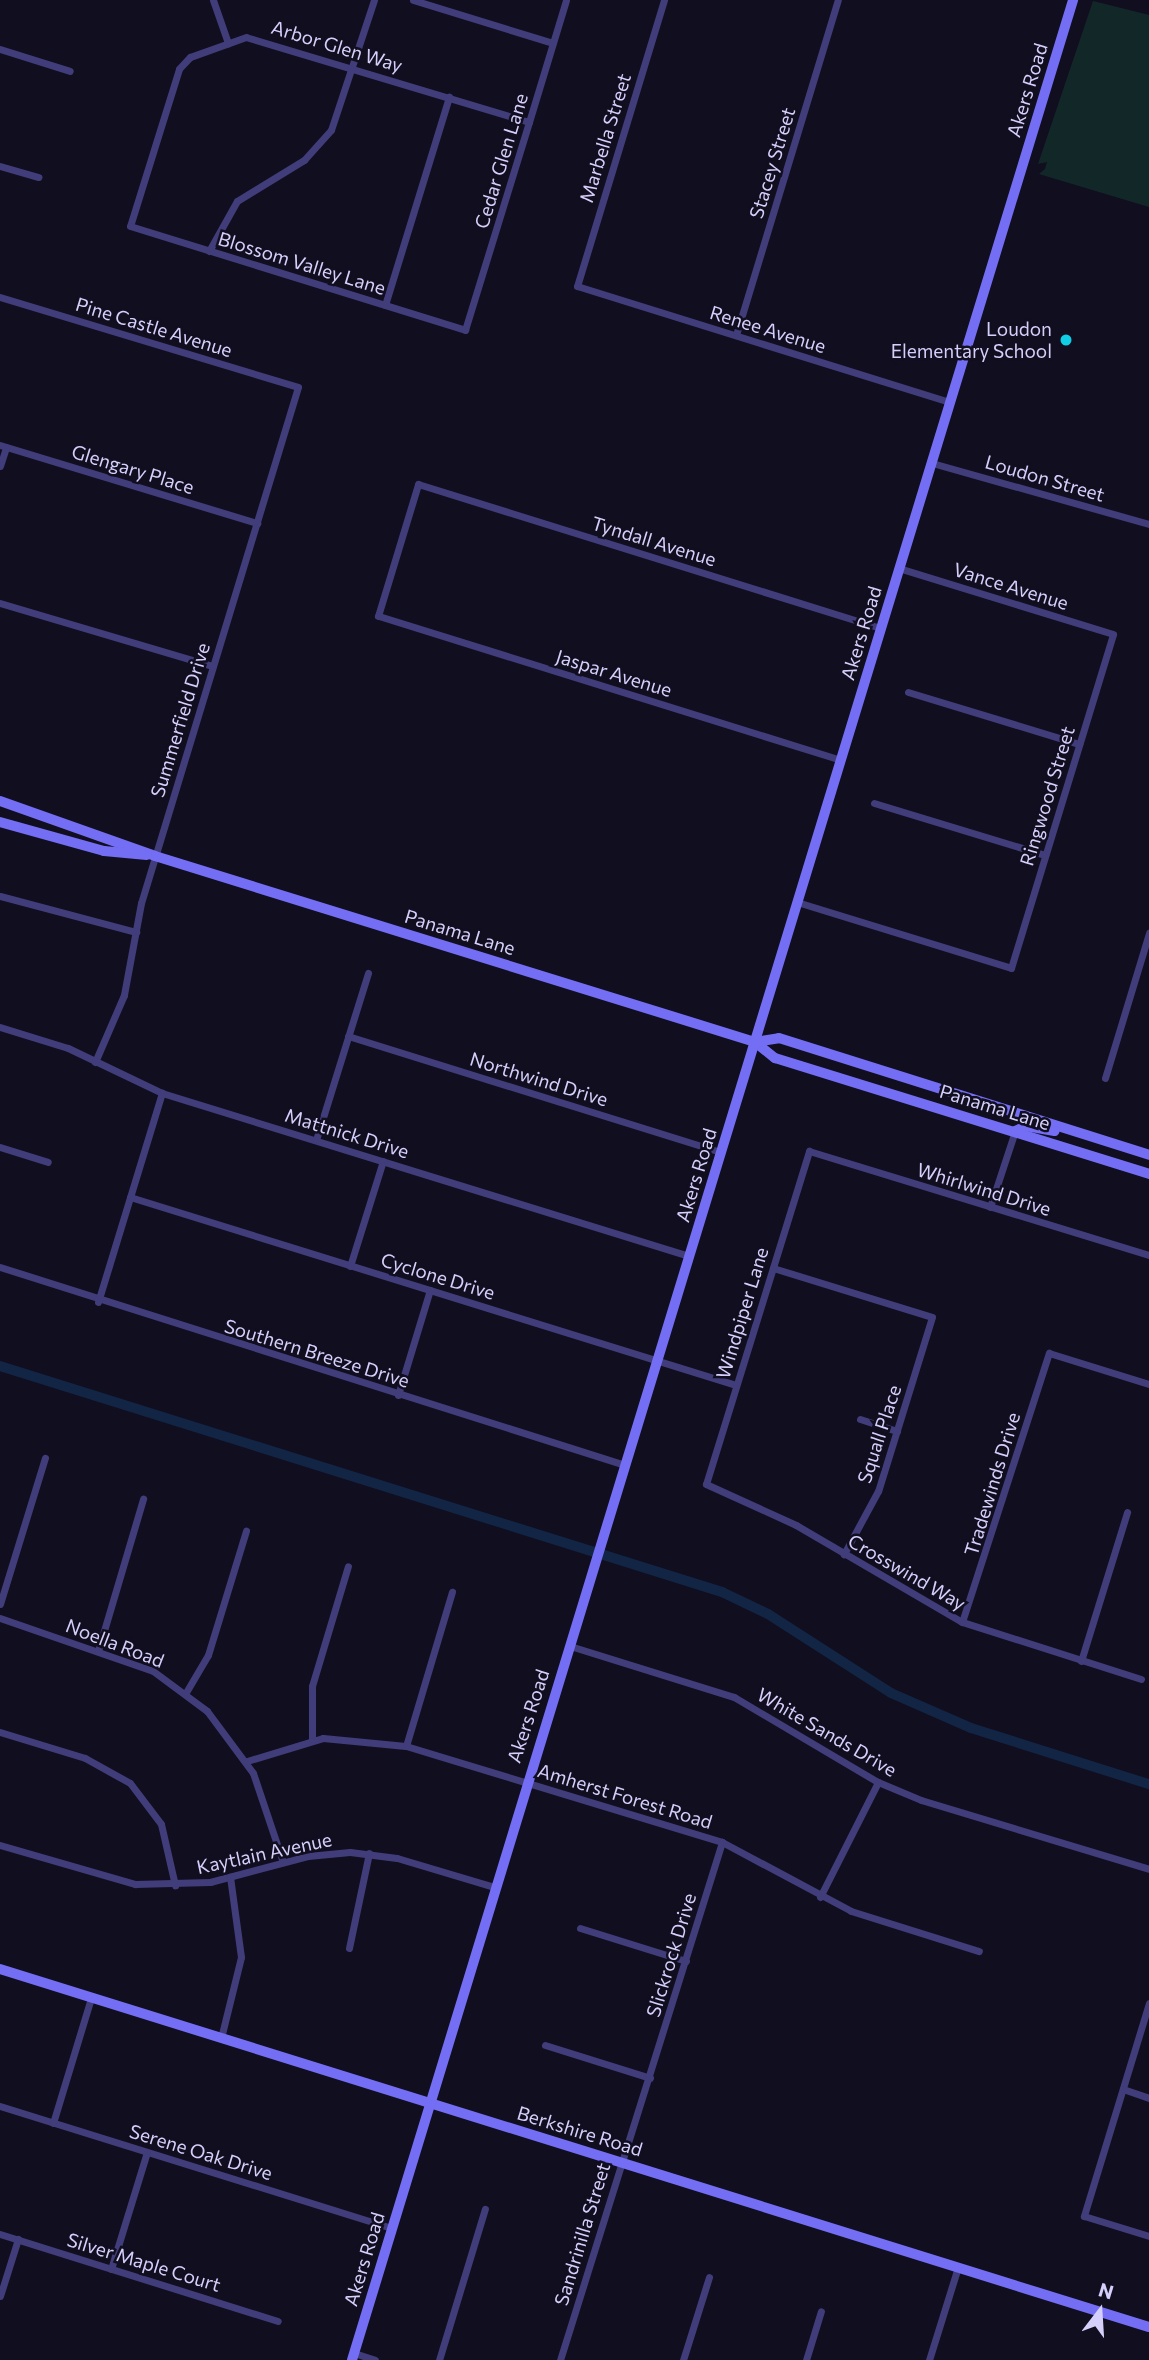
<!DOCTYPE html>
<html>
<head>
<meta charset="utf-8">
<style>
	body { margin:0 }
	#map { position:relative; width:1149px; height:2360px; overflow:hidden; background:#110e1f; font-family:Commissioner,sans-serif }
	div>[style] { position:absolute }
	.green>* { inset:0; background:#122828 }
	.canal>* { height:10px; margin:-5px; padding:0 5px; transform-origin:5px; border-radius:5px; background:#122544 }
	.street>* { height:7px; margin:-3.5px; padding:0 3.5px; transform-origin:3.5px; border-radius:3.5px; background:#403d7a }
	.secondary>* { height:10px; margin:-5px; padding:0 5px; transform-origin:5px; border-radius:5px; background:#736ef4 }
	.dots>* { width:19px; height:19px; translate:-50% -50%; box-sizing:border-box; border:4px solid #110e1f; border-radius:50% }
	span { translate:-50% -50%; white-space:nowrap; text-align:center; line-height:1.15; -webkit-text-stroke:5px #110e1f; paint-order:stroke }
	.street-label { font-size:19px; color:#d5cffb }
	.poi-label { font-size:19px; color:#d5cffb }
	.right { translate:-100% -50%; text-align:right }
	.north { position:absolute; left:1065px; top:2276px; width:70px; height:70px; -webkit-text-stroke:5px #110e1f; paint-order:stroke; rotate:17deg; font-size:19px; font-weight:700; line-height:28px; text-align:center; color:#d5cffb }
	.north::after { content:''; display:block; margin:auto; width:24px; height:32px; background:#d5cffb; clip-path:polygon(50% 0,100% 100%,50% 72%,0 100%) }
</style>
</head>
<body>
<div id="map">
	<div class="green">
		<div style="clip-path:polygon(1093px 1px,1149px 15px,1149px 207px,1039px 174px,1045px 169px,1047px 162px,1038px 164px)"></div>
	</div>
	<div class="canal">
		<div style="left:0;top:1366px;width:757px;rotate:17.38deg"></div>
		<div style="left:722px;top:1592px;width:51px;rotate:25.6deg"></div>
		<div style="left:768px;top:1614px;width:146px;rotate:32.7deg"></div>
		<div style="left:891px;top:1693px;width:87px;rotate:23.6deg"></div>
		<div style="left:971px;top:1728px;width:187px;rotate:17.5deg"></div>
	</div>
	<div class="street">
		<div style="left:213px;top:0;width:46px;rotate:70.8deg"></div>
		<div style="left:413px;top:0;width:146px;rotate:17.1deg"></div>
		<div style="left:664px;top:0;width:299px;rotate:106.9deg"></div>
		<div style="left:577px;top:286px;width:391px;rotate:17.3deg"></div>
		<div style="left:0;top:49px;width:73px;rotate:17.4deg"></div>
		<div style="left:529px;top:122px;width:295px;rotate:-163.3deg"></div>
		<div style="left:246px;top:37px;width:59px;rotate:160.3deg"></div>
		<div style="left:190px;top:57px;width:16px;rotate:133deg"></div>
		<div style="left:179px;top:69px;width:164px;rotate:107.3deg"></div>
		<div style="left:130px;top:226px;width:351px;rotate:17.2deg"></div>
		<div style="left:465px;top:330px;width:218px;rotate:-72.9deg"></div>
		<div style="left:529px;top:122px;width:127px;rotate:-73.1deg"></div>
		<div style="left:0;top:166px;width:40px;rotate:16deg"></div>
		<div style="left:209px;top:251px;width:57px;rotate:-60.8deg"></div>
		<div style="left:237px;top:201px;width:79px;rotate:-31.5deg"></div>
		<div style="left:304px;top:160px;width:40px;rotate:-48deg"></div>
		<div style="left:331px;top:130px;width:137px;rotate:-71.7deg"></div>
		<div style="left:0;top:297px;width:311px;rotate:16.8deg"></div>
		<div style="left:298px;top:387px;width:539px;rotate:106.92deg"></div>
		<div style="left:141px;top:903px;width:94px;rotate:100.5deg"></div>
		<div style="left:124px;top:995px;width:73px;rotate:113.4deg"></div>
		<div style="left:385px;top:305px;width:218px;rotate:-72.9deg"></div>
		<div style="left:736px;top:335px;width:350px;rotate:-73.1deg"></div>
		<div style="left:0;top:445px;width:269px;rotate:16.9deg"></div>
		<div style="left:932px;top:463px;width:225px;rotate:15.7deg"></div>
		<div style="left:0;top:466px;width:20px;rotate:-72deg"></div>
		<div style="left:0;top:603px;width:222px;rotate:16.5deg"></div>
		<div style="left:908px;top:692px;width:179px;rotate:16.9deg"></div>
		<div style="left:841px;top:760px;width:485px;rotate:-162.7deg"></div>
		<div style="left:378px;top:616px;width:138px;rotate:-73.1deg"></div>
		<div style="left:418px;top:484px;width:485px;rotate:17.3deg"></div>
		<div style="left:874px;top:803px;width:179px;rotate:16.9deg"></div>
		<div style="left:0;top:896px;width:141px;rotate:14.8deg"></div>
		<div style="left:797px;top:902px;width:224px;rotate:17.1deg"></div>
		<div style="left:1011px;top:968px;width:349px;rotate:-73deg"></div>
		<div style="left:1113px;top:634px;width:224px;rotate:-162.9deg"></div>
		<div style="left:0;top:1027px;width:71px;rotate:17.2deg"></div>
		<div style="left:68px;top:1048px;width:104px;rotate:25.6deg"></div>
		<div style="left:162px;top:1093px;width:552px;rotate:17.19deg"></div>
		<div style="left:348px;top:1036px;width:391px;rotate:17.3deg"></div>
		<div style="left:1105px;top:1078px;width:152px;rotate:-73.1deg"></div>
		<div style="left:316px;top:1140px;width:175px;rotate:-72.7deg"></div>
		<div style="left:0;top:1147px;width:50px;rotate:17.4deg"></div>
		<div style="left:130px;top:1197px;width:634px;rotate:17.24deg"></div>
		<div style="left:990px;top:1207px;width:80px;rotate:-71.8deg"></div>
		<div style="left:350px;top:1266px;width:110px;rotate:-72.6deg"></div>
		<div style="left:0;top:1267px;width:656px;rotate:17.58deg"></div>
		<div style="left:773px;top:1268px;width:166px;rotate:17.1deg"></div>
		<div style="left:932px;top:1317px;width:182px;rotate:107.2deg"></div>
		<div style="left:878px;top:1491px;width:72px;rotate:118.4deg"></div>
		<div style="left:98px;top:1302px;width:219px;rotate:-73deg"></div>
		<div style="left:398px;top:1395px;width:110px;rotate:-73.1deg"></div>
		<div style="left:860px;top:1419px;width:39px;rotate:18deg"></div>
		<div style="left:0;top:1604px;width:153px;rotate:-72.9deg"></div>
		<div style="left:0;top:1618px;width:162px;rotate:19.1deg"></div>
		<div style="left:153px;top:1671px;width:67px;rotate:36.5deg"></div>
		<div style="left:207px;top:1711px;width:77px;rotate:53.4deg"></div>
		<div style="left:253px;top:1773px;width:94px;rotate:71.4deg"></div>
		<div style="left:962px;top:1622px;width:283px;rotate:-72.1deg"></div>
		<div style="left:1049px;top:1353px;width:105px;rotate:17.2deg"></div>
		<div style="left:570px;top:1646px;width:172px;rotate:17.3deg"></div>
		<div style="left:734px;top:1697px;width:167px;rotate:30.6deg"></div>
		<div style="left:878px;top:1782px;width:47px;rotate:22.7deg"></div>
		<div style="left:921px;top:1800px;width:238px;rotate:16.8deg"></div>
		<div style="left:98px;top:1651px;width:159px;rotate:-73.5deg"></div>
		<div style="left:1081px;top:1661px;width:156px;rotate:-72.8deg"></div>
		<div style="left:1141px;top:1679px;width:188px;rotate:-162.3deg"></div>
		<div style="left:962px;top:1622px;width:192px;rotate:-149.7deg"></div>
		<div style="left:796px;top:1525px;width:99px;rotate:-155.5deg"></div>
		<div style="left:706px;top:1484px;width:349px;rotate:-72.8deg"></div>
		<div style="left:809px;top:1151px;width:356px;rotate:17deg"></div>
		<div style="left:185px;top:1694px;width:45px;rotate:-59.5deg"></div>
		<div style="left:208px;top:1655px;width:130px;rotate:-73deg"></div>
		<div style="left:0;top:1732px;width:89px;rotate:17deg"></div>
		<div style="left:85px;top:1758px;width:51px;rotate:29.1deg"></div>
		<div style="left:130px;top:1783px;width:51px;rotate:52.9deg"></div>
		<div style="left:161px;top:1824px;width:63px;rotate:77.1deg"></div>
		<div style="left:312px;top:1740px;width:54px;rotate:-90deg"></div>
		<div style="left:312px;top:1686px;width:125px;rotate:-73.3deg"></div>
		<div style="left:406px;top:1746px;width:161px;rotate:-73.4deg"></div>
		<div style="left:247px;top:1761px;width:79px;rotate:-16.8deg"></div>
		<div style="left:323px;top:1738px;width:83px;rotate:5.5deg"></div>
		<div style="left:406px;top:1746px;width:330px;rotate:16.9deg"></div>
		<div style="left:722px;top:1842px;width:146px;rotate:28.1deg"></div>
		<div style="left:851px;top:1911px;width:134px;rotate:17.4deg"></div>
		<div style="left:0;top:1845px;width:141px;rotate:16.1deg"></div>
		<div style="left:135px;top:1884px;width:75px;rotate:-1.5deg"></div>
		<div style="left:210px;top:1882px;width:101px;rotate:-14.9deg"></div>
		<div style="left:308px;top:1856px;width:42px;rotate:-5.4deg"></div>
		<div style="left:350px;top:1852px;width:47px;rotate:7.3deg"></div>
		<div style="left:397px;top:1858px;width:101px;rotate:16.6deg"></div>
		<div style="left:820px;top:1897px;width:129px;rotate:-63.2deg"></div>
		<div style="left:580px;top:1928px;width:111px;rotate:17.3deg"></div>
		<div style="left:349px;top:1948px;width:97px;rotate:-78.1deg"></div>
		<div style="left:1149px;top:2003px;width:223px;rotate:107deg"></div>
		<div style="left:1084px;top:2216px;width:68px;rotate:17.1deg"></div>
		<div style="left:221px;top:2038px;width:83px;rotate:-76.1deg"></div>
		<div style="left:241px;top:1957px;width:81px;rotate:-97.8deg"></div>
		<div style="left:545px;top:2045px;width:110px;rotate:17.4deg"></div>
		<div style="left:1123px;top:2089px;width:28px;rotate:19deg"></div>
		<div style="left:0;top:2106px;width:411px;rotate:17.3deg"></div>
		<div style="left:53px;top:2123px;width:131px;rotate:-73.1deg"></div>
		<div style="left:0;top:2234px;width:291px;rotate:17.4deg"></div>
		<div style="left:111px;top:2269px;width:122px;rotate:-72.9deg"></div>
		<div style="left:0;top:2296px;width:60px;rotate:-72.5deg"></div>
		<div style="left:354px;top:2353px;width:22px;rotate:18deg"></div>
		<div style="left:439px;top:2360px;width:158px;rotate:-73.1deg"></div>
		<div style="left:560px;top:2360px;width:543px;rotate:-72.63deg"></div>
		<div style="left:683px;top:2360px;width:87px;rotate:-72.6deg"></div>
		<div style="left:806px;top:2360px;width:51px;rotate:-73deg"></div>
		<div style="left:929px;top:2360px;width:97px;rotate:-72.7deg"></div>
	</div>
	<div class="secondary">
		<div style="left:0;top:801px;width:164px;rotate:19.5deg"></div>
		<div style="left:155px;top:856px;width:628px;rotate:17.22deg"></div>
		<div style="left:755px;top:1042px;width:26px;rotate:39deg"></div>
		<div style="left:775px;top:1058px;width:392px;rotate:17.2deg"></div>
		<div style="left:0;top:822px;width:108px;rotate:15.6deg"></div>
		<div style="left:104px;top:851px;width:43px;rotate:5.3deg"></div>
		<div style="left:755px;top:1042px;width:24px;rotate:-9deg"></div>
		<div style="left:779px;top:1038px;width:388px;rotate:17.5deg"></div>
		<div style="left:1015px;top:1131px;width:12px;rotate:-24deg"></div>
		<div style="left:1026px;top:1126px;width:29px;rotate:10deg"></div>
		<div style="left:0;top:1969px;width:1203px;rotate:17.31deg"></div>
		<div style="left:352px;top:2360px;width:2468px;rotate:-73.01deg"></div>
	</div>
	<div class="dots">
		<div style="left:1066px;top:340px;background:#11cee5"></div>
	</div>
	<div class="street-label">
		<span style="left:337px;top:46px;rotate:17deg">Arbor Glen Way</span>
		<span style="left:1027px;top:90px;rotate:-73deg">Akers Road</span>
		<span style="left:605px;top:138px;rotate:-73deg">Marbella Street</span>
		<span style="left:501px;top:161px;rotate:-73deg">Cedar Glen Lane</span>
		<span style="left:772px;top:163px;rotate:-73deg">Stacey Street</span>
		<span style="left:302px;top:263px;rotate:17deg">Blossom Valley Lane</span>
		<span style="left:154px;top:327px;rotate:17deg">Pine Castle Avenue</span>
		<span style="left:768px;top:329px;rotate:17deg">Renee Avenue</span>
		<span style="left:133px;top:469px;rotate:17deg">Glengary Place</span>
		<span style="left:1045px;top:478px;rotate:16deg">Loudon Street</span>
		<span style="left:654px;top:541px;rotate:17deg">Tyndall Avenue</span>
		<span style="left:1011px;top:586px;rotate:17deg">Vance Avenue</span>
		<span style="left:861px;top:633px;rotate:-73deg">Akers Road</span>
		<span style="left:614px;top:673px;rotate:17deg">Jaspar Avenue</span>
		<span style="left:180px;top:720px;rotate:-73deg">Summerfield Drive</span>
		<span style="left:1047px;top:796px;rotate:-73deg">Ringwood Street</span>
		<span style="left:460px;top:932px;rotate:17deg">Panama Lane</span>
		<span style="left:539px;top:1079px;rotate:17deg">Northwind Drive</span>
		<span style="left:995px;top:1107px;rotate:17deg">Panama Lane</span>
		<span style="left:347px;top:1133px;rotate:17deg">Mattnick Drive</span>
		<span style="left:696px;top:1175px;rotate:-73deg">Akers Road</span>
		<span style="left:984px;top:1189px;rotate:17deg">Whirlwind Drive</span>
		<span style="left:438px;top:1276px;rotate:17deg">Cyclone Drive</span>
		<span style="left:742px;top:1313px;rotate:-73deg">Windpiper Lane</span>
		<span style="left:317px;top:1353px;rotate:17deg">Southern Breeze Drive</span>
		<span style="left:879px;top:1434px;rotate:-72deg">Squall Place</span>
		<span style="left:992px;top:1484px;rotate:-73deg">Tradewinds Drive</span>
		<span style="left:907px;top:1572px;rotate:30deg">Crosswind Way</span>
		<span style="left:115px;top:1643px;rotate:21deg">Noella Road</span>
		<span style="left:528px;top:1716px;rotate:-72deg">Akers Road</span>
		<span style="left:827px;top:1732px;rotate:30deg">White Sands Drive</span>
		<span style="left:625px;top:1796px;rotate:17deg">Amherst Forest Road</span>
		<span style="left:264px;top:1853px;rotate:-12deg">Kaytlain Avenue</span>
		<span style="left:671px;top:1955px;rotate:-73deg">Slickrock Drive</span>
		<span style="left:580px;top:2131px;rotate:17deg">Berkshire Road</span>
		<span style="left:201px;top:2152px;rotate:17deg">Serene Oak Drive</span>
		<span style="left:582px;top:2234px;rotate:-73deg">Sandrinilla Street</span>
		<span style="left:364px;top:2259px;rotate:-73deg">Akers Road</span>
		<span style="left:144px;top:2262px;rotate:17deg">Silver Maple Court</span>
	</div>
	<div class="poi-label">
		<span class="right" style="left:1052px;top:340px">Loudon<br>Elementary School</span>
	</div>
	<div class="north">N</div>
</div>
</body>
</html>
